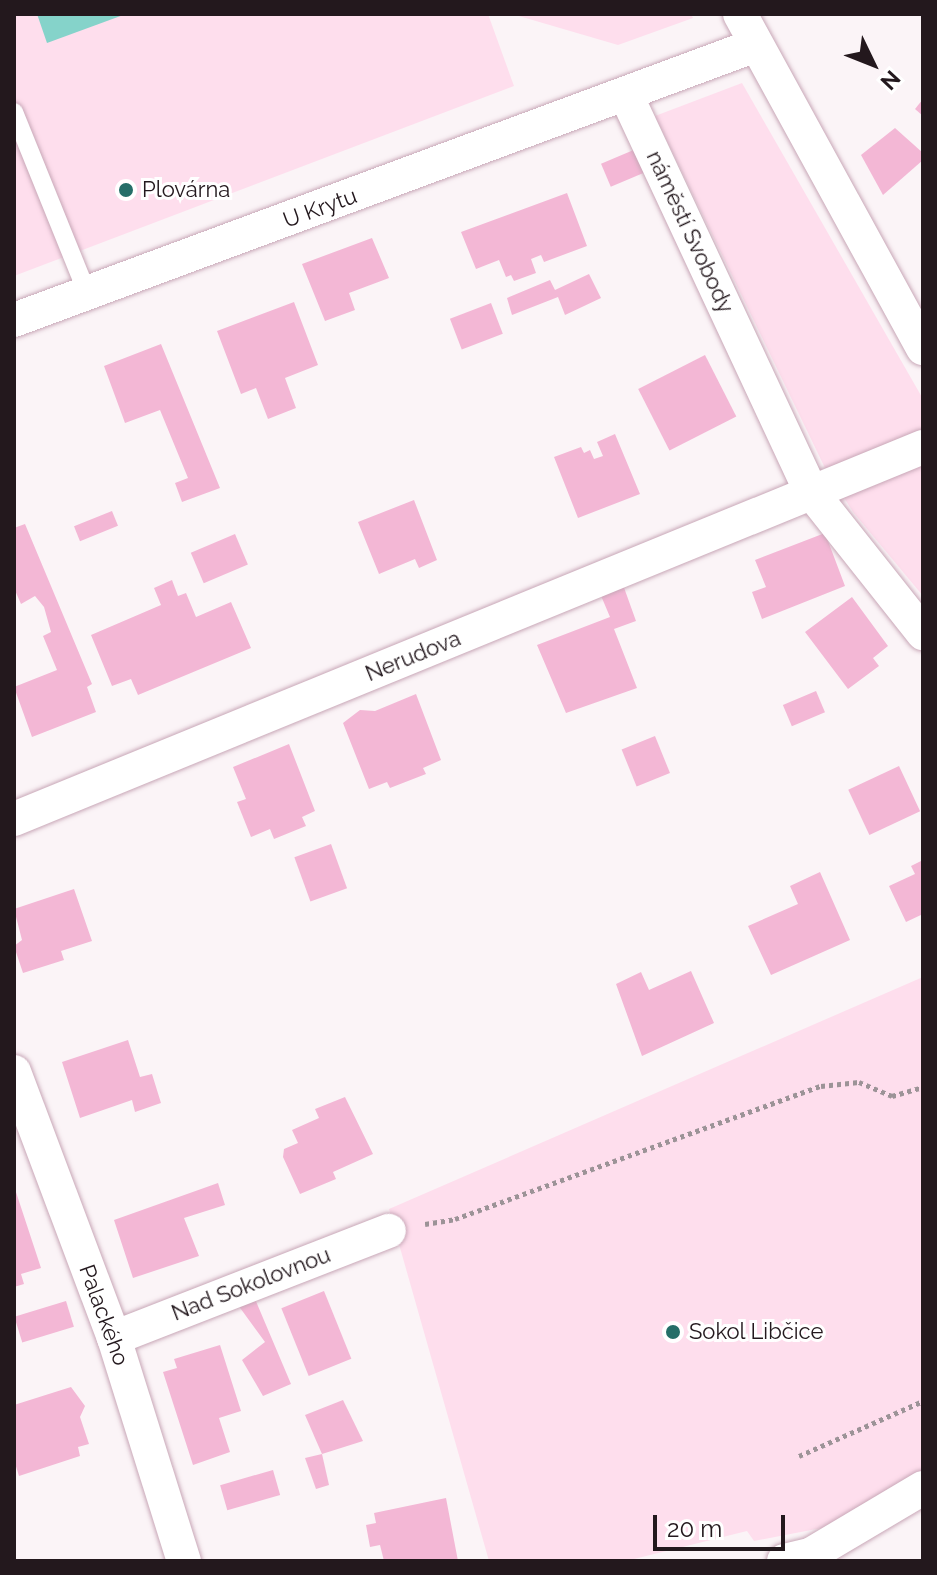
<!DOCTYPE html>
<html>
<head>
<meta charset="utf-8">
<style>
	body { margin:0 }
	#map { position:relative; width:937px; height:1575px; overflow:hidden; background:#fbf4f7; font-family:Raleway,sans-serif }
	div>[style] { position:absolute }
	.green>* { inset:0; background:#fedeed }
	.water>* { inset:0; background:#85d3ca }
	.building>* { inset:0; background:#f3b7d5; transform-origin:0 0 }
	.path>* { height:5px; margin-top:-2.5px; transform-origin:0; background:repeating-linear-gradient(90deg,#9c9397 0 4px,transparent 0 8px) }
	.roads { filter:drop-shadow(0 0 2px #c8a7b7) drop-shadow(0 0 2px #c8a7b7) }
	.service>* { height:18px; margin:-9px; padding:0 9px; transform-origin:9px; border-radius:9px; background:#fff }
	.minor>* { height:34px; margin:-17px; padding:0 17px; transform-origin:17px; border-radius:17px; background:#fff }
	.dots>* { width:22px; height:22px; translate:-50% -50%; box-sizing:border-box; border:4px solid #fff; border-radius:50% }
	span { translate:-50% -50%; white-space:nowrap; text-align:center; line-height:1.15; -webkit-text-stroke:6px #fff; paint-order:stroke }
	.poi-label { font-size:22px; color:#23181d }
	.left { translate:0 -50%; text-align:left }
	.street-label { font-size:22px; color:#23181d }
	.frame { position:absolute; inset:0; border:16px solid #23181d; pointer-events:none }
	.north { position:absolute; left:833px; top:24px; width:80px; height:80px; -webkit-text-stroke:6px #fff; paint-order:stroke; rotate:133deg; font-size:22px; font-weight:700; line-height:32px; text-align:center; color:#23181d }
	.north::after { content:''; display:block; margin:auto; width:28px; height:36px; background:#23181d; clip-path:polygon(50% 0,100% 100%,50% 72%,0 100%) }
	.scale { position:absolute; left:653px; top:1515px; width:132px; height:36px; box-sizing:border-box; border:4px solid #23181d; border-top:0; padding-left:10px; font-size:24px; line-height:28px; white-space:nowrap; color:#23181d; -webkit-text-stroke:6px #fff; paint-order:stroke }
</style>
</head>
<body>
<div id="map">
	<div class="green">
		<div style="clip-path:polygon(14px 14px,488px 14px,514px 86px,14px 276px)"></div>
		<div style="clip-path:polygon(512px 14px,691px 14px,693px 18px,618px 45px)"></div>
		<div style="clip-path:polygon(742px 83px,923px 399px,923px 596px,853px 512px,824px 466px,655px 116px)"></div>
		<div style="clip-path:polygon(923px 977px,923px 1471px,832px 1526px,754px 1541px,747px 1531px,626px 1561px,489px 1561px,389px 1209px)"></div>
	</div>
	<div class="water">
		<div style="clip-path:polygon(37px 14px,126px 14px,47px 43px)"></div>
	</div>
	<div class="building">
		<div style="clip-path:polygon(923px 99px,923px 116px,915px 109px)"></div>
		<div style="clip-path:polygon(895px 128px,923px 153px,923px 160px,883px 195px,861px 155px)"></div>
		<div style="left:636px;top:149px;width:25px;height:38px;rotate:67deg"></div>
		<div style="clip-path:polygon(567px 193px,587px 246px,544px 262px,541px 255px,531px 259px,536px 273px,514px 281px,511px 275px,506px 277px,499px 260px,476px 269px,461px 232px)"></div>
		<div style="clip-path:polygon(372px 238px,389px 278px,349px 293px,355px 310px,325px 321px,302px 264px)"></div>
		<div style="clip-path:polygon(589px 274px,601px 298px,565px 315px,558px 297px,512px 315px,507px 298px,550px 280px,555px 290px)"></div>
		<div style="clip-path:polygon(294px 302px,318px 365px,285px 378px,296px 408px,268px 419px,256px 388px,241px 394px,217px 331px)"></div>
		<div style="left:491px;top:303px;width:33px;height:44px;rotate:69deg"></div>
		<div style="clip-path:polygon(161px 344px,220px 488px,182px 502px,175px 483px,188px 478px,160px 410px,125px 423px,104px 366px)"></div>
		<div style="left:705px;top:355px;width:69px;height:75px;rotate:63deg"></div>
		<div style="clip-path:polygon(615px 434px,640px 494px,578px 518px,554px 457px,581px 447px,584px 453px,590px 450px,594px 459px,603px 456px,597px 442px)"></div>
		<div style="clip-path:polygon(414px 500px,437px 560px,419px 568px,415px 559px,379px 574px,358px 522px)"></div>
		<div style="left:112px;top:511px;width:16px;height:41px;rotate:68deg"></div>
		<div style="clip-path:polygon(25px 524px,92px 684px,87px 687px,96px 712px,32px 737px,14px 687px,57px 670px,43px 636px,51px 632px,44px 607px,35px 596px,21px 604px,14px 588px,14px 528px)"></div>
		<div style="clip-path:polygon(825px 533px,845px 586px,762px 619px,752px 592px,766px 587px,755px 560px)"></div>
		<div style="left:235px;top:534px;width:33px;height:48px;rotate:67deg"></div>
		<div style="clip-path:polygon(172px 580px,178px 596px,186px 593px,196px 617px,231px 602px,251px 648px,138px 695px,131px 679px,112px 686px,91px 635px,161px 605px,154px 588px)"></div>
		<div style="clip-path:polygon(622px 582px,636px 621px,614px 629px,637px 688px,566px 713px,537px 645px,610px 617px,599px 591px)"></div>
		<div style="clip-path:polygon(852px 597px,888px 646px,873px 658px,879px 666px,848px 689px,805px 632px)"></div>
		<div style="left:816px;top:691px;width:23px;height:36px;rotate:67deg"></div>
		<div style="clip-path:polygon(416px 694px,441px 760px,423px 768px,426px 774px,390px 788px,387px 782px,369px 789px,343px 723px,360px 710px,375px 711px)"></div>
		<div style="left:655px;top:736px;width:40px;height:36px;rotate:68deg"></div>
		<div style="clip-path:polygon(289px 744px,315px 811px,302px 817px,306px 826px,274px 839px,270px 829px,251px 837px,237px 802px,246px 799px,233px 767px)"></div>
		<div style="left:899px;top:766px;width:50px;height:56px;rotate:65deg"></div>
		<div style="left:331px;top:844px;width:47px;height:39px;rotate:70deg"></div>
		<div style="clip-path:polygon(923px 860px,923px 914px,906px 922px,889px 886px,915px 874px,911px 866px)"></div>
		<div style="clip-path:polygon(820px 872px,850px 940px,771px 975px,748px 926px,798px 904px,790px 886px)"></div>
		<div style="clip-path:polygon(74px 889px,92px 941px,61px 951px,64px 960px,23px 973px,14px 946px,22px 940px,14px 909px)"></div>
		<div style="clip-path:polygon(691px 971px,714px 1023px,642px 1056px,616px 984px,641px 972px,649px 990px)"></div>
		<div style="clip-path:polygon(128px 1040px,140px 1077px,152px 1074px,161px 1103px,135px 1112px,132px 1100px,80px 1118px,62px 1062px)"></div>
		<div style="clip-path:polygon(345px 1097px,373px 1154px,333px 1172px,336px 1179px,300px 1194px,283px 1157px,284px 1149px,298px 1143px,292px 1130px,319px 1118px,315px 1109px)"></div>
		<div style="clip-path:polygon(218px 1183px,225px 1205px,184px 1218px,199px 1256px,133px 1278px,114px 1220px)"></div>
		<div style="clip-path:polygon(14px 1186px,41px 1268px,21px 1274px,24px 1284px,14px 1287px)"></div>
		<div style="left:324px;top:1291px;width:73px;height:46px;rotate:68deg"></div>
		<div style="clip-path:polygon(255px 1299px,291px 1384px,263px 1396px,242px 1360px,265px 1342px,238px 1305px)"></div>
		<div style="left:66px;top:1301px;width:27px;height:54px;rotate:73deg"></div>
		<div style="clip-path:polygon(220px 1345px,241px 1411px,219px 1418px,230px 1452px,193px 1465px,163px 1372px,177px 1368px,174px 1359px)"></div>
		<div style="clip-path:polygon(71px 1387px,85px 1406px,80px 1417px,89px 1444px,78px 1447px,80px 1456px,19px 1476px,14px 1460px,14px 1405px)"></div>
		<div style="clip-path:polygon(343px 1400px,363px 1441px,322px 1454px,305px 1415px)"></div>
		<div style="clip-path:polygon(322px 1454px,329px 1485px,316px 1489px,305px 1458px)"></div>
		<div style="left:273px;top:1470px;width:26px;height:55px;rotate:74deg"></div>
		<div style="clip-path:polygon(446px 1498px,458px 1561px,384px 1561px,380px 1545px,370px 1547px,366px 1525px,376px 1523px,374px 1513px)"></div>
	</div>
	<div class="path">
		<div style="left:425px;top:1224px;width:30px;rotate:-9deg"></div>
		<div style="left:455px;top:1219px;width:389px;rotate:-20deg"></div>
		<div style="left:821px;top:1086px;width:38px;rotate:-6deg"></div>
		<div style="left:859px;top:1082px;width:36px;rotate:23deg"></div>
		<div style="left:892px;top:1096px;width:32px;rotate:-16deg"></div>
		<div style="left:799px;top:1456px;width:136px;rotate:-23.9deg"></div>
	</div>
	<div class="roads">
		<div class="service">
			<div style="left:14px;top:112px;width:195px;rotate:68deg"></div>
		</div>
		<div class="minor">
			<div style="left:740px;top:14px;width:381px;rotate:61.3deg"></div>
			<div style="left:626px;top:95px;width:439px;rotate:65deg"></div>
			<div style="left:812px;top:493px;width:179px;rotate:51.6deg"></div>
			<div style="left:14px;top:320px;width:788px;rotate:-20.34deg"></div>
			<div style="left:14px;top:819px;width:982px;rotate:-22.26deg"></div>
			<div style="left:14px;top:1072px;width:284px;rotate:69.4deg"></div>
			<div style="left:114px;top:1338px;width:234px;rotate:72.6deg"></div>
			<div style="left:114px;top:1338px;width:295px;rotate:-21.3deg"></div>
			<div style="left:784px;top:1561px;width:27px;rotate:-13deg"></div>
			<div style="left:810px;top:1555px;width:131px;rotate:-30.7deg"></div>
		</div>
	</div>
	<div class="dots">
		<div style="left:126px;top:190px;background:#256e68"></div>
		<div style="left:673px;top:1332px;background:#256e68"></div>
	</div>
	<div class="poi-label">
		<span class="left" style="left:142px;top:190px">Plovárna</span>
		<span class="left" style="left:689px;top:1332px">Sokol Libčice</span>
	</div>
	<div class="street-label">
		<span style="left:320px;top:208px;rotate:-20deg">U Krytu</span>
		<span style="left:690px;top:232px;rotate:65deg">náměstí Svobody</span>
		<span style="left:413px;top:656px;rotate:-22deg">Nerudova</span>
		<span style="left:251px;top:1284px;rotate:-21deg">Nad Sokolovnou</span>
		<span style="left:104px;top:1315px;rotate:70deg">Palackého</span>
	</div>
	<div class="frame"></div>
	<div class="north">N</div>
	<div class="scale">20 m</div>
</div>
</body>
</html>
